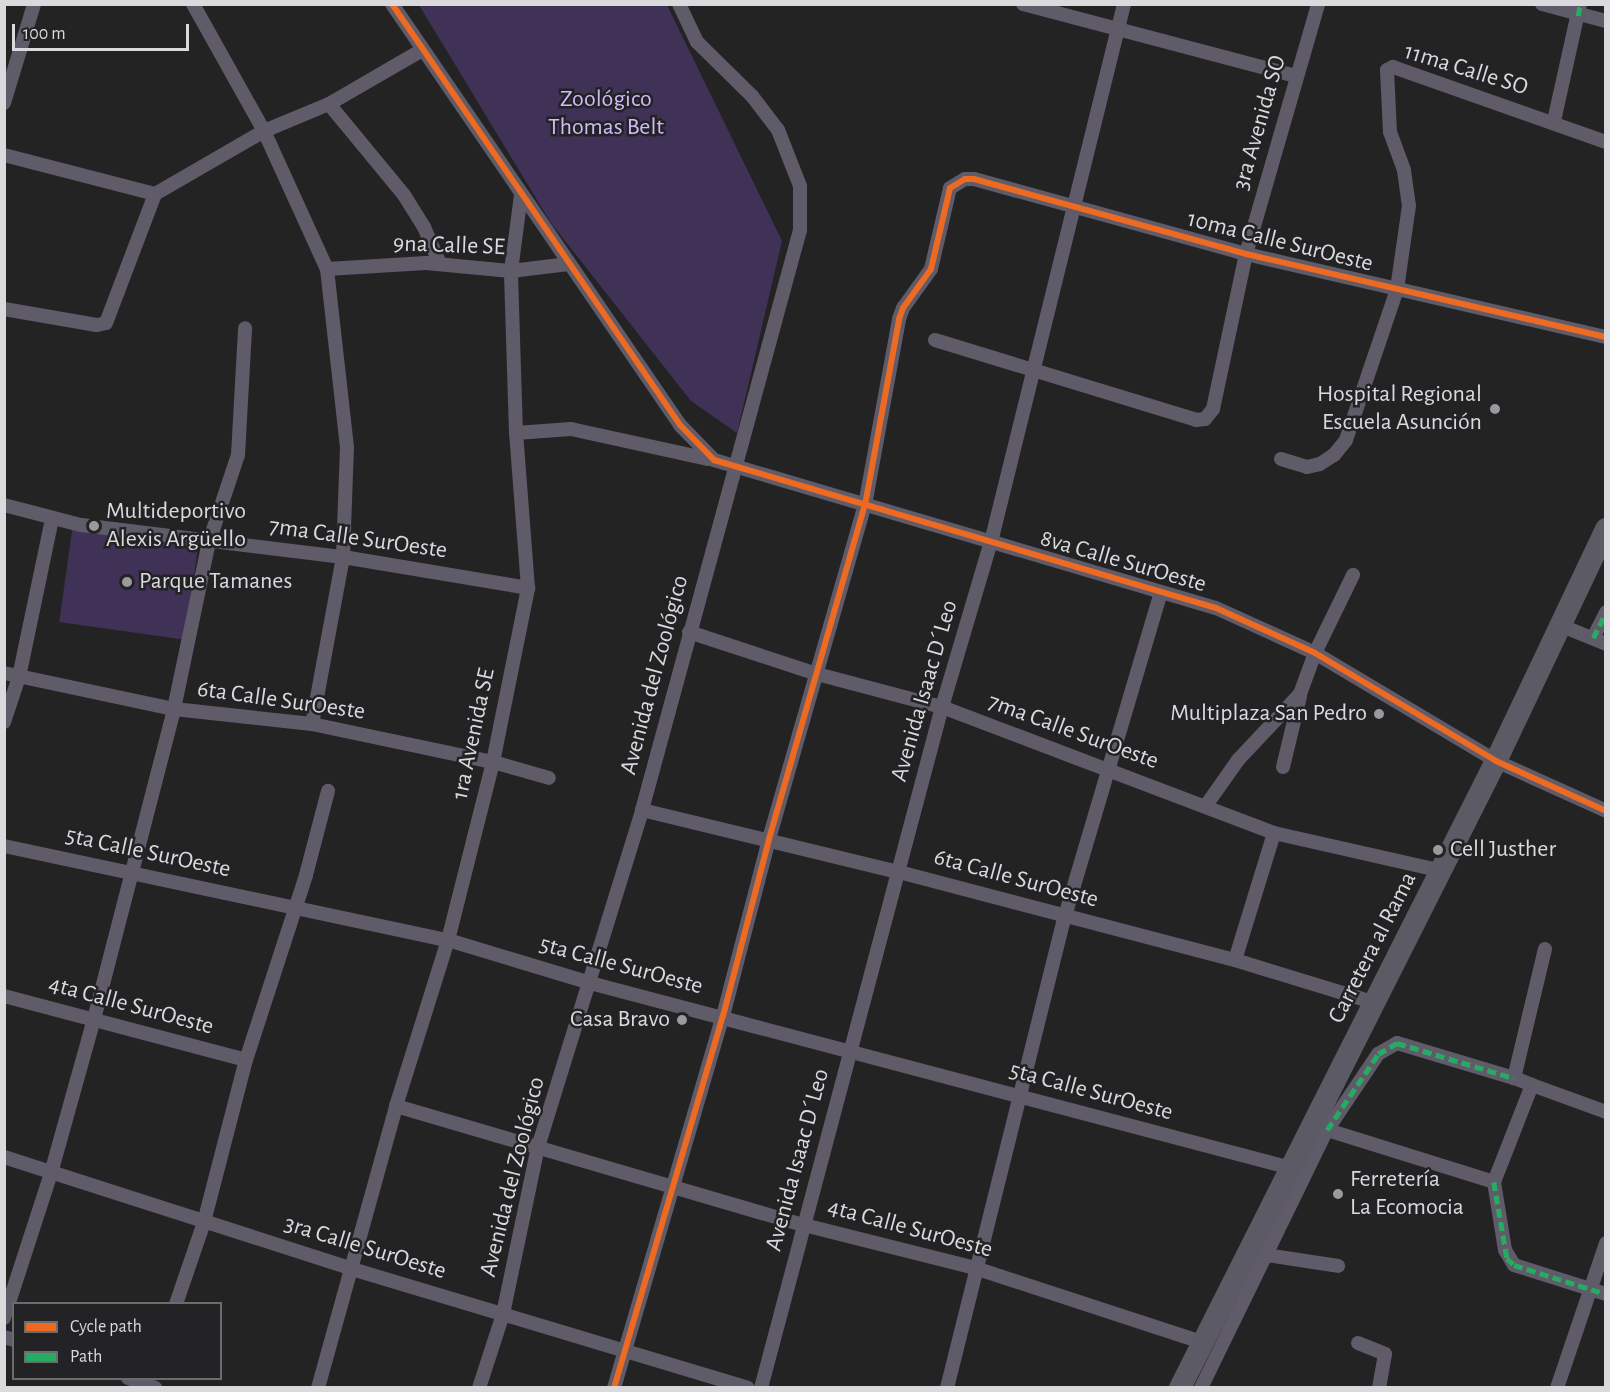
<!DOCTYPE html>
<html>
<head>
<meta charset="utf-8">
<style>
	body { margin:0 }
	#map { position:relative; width:1610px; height:1392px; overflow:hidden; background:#232324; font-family:"Alegreya Sans",sans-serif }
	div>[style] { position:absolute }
	.green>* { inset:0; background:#403256; transform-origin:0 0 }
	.minor>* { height:14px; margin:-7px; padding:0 7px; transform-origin:7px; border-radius:7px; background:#5f5b69 }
	.trunk>* { height:22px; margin:-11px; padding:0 11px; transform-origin:11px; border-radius:11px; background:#5c5a64 }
	.quiet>* { height:4.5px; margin-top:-2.25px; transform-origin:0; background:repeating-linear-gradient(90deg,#26ab63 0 9px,transparent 0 13.5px) }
	.cycleway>* { height:6px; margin:-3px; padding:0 3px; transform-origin:3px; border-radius:3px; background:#ed6a23 }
	.dots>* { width:16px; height:16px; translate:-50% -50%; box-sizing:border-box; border:3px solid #232225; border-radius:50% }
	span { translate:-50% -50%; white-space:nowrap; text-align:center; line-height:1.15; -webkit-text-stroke:5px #232225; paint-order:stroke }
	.street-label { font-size:24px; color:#dadadc }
	.park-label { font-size:24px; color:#d0bbf9 }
	.poi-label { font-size:24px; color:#dadadc }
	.right { translate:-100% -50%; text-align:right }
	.left { translate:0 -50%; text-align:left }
	.frame { position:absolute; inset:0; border:6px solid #dadadc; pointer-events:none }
	.legend { position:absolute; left:12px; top:1302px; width:210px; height:78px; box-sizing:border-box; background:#232225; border:2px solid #6c6c6e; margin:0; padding:8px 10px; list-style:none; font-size:18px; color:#dadadc }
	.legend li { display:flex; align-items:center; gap:12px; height:30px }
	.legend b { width:30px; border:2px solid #6c6c6e }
	.scale { position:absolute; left:12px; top:24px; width:177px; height:27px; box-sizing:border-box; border:3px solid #dadadc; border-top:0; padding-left:8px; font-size:18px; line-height:21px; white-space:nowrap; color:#dadadc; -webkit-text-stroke:4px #232225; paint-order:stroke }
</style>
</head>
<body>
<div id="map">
	<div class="green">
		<div style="clip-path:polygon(419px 5px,667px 5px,782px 241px,737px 433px,691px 401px,551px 223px)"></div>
		<div style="left:73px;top:524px;width:127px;height:99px;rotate:8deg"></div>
	</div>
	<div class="minor">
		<div style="left:193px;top:4px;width:145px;rotate:60.8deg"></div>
		<div style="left:264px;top:131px;width:152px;rotate:65.5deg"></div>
		<div style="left:327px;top:269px;width:179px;rotate:83.6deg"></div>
		<div style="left:347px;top:447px;width:110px;rotate:92.1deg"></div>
		<div style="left:343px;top:557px;width:170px;rotate:100.5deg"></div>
		<div style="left:392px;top:4px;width:510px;rotate:55.62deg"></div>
		<div style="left:680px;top:425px;width:49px;rotate:45.8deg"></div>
		<div style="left:714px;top:460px;width:523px;rotate:16.43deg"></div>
		<div style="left:1216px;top:608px;width:109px;rotate:24.4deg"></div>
		<div style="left:1315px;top:653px;width:211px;rotate:30.8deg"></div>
		<div style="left:1496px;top:761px;width:121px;rotate:24.4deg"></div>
		<div style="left:1023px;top:4px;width:282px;rotate:14.8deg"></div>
		<div style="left:1542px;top:4px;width:66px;rotate:14.9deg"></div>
		<div style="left:4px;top:103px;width:103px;rotate:-73.1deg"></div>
		<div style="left:329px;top:104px;width:118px;rotate:50.5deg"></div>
		<div style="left:404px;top:195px;width:38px;rotate:58deg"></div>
		<div style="left:424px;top:227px;width:40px;rotate:66.6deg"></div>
		<div style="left:1554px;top:121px;width:120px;rotate:-77.5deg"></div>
		<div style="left:4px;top:155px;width:156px;rotate:14.5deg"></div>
		<div style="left:327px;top:269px;width:99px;rotate:-3.5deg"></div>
		<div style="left:426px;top:263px;width:85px;rotate:5.4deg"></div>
		<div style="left:511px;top:271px;width:58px;rotate:-6.9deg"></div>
		<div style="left:4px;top:309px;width:94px;rotate:9.8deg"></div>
		<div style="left:97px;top:325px;width:9px;rotate:-13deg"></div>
		<div style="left:106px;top:323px;width:138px;rotate:-69.2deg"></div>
		<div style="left:155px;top:194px;width:126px;rotate:-30deg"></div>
		<div style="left:264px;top:131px;width:70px;rotate:-22.6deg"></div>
		<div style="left:329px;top:104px;width:108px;rotate:-30.1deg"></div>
		<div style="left:935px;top:340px;width:273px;rotate:17deg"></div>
		<div style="left:1196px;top:420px;width:9px;rotate:-6deg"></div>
		<div style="left:1205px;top:419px;width:13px;rotate:-51deg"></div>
		<div style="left:1213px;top:409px;width:158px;rotate:-78deg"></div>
		<div style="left:1246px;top:254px;width:260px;rotate:-73.9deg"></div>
		<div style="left:516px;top:433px;width:55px;rotate:-4.2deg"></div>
		<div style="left:571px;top:429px;width:141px;rotate:12.3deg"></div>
		<div style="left:1281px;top:459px;width:27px;rotate:17deg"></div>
		<div style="left:1307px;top:467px;width:13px;rotate:-13deg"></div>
		<div style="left:1320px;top:464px;width:17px;rotate:-33deg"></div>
		<div style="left:1334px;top:455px;width:19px;rotate:-51deg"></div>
		<div style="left:1346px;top:440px;width:159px;rotate:-71.3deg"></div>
		<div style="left:1397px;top:289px;width:84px;rotate:-81.8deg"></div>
		<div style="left:1409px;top:206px;width:36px;rotate:-98deg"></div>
		<div style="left:1404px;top:170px;width:40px;rotate:-110.2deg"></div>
		<div style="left:1390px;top:132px;width:62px;rotate:-92.8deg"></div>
		<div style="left:1387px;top:70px;width:7px;rotate:-27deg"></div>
		<div style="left:1393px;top:67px;width:226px;rotate:19.4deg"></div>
		<div style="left:4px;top:505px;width:80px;rotate:14.6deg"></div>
		<div style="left:81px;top:525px;width:264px;rotate:7deg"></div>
		<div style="left:343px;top:557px;width:188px;rotate:9.5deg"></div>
		<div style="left:1562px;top:626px;width:48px;rotate:22.2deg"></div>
		<div style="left:689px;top:632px;width:135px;rotate:18.2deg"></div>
		<div style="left:817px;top:674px;width:129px;rotate:14.8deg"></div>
		<div style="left:942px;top:707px;width:355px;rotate:20.8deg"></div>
		<div style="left:1274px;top:833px;width:172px;rotate:12.7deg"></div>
		<div style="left:1593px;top:638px;width:29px;rotate:-63deg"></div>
		<div style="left:4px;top:673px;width:174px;rotate:12deg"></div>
		<div style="left:174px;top:709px;width:139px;rotate:6.2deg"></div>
		<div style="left:312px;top:724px;width:185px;rotate:11.9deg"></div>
		<div style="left:493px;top:762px;width:58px;rotate:15.9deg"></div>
		<div style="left:4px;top:722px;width:47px;rotate:-71.6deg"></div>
		<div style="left:19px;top:677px;width:161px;rotate:-78.2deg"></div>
		<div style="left:1283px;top:767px;width:73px;rotate:-76.5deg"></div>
		<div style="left:1207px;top:804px;width:54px;rotate:-54.8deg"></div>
		<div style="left:1238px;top:760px;width:91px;rotate:-46.8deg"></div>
		<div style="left:1300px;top:694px;width:44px;rotate:-69.9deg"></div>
		<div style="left:1315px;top:653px;width:87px;rotate:-64deg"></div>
		<div style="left:642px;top:810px;width:264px;rotate:13.6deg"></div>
		<div style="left:899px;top:872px;width:347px;rotate:14.7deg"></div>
		<div style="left:1235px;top:960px;width:147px;rotate:17deg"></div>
		<div style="left:4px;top:846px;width:454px;rotate:12deg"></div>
		<div style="left:448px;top:940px;width:148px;rotate:16.8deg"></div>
		<div style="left:590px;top:983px;width:725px;rotate:14.78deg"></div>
		<div style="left:1545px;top:949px;width:133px;rotate:103.5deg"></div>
		<div style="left:1514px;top:1078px;width:19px;rotate:21deg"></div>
		<div style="left:1532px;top:1085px;width:104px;rotate:111.4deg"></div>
		<div style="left:1494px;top:1182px;width:69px;rotate:80.8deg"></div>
		<div style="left:1505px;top:1250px;width:17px;rotate:59deg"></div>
		<div style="left:1514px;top:1265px;width:96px;rotate:17.5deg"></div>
		<div style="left:1235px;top:960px;width:133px;rotate:-72.9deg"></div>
		<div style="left:4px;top:996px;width:250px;rotate:14.8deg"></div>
		<div style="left:1532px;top:1085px;width:79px;rotate:20deg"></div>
		<div style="left:396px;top:1106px;width:425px;rotate:16.3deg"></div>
		<div style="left:804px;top:1225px;width:176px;rotate:14.1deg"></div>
		<div style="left:975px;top:1268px;width:239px;rotate:18.1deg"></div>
		<div style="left:1321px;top:1128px;width:181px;rotate:17.3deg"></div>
		<div style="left:4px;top:1157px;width:366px;rotate:17.8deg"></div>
		<div style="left:352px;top:1269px;width:413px;rotate:16.7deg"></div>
		<div style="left:1260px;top:1254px;width:79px;rotate:8.7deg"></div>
		<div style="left:176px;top:1304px;width:87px;rotate:-71.1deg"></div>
		<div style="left:204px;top:1222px;width:167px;rotate:-75.5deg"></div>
		<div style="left:246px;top:1060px;width:194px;rotate:-72deg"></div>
		<div style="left:306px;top:875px;width:87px;rotate:-75.3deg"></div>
		<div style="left:4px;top:1318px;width:152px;rotate:-72deg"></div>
		<div style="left:51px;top:1173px;width:160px;rotate:-74.4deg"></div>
		<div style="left:94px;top:1019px;width:320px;rotate:-75.5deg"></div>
		<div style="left:174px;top:709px;width:171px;rotate:-78.2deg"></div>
		<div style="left:209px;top:542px;width:92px;rotate:-71.6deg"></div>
		<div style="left:238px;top:455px;width:127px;rotate:-86.8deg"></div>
		<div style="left:4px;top:1337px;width:10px;rotate:17deg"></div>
		<div style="left:1358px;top:1343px;width:29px;rotate:22deg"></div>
		<div style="left:1385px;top:1354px;width:35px;rotate:100deg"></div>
		<div style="left:128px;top:1378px;width:29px;rotate:20deg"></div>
		<div style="left:318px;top:1388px;width:293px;rotate:-74.5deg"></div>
		<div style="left:396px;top:1106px;width:174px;rotate:-72.6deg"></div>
		<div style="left:448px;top:940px;width:184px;rotate:-75.8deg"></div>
		<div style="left:493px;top:762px;width:177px;rotate:-78.6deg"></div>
		<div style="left:528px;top:588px;width:155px;rotate:-94.4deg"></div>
		<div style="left:516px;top:433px;width:162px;rotate:-91.8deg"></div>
		<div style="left:511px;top:271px;width:77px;rotate:-82.5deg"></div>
		<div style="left:479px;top:1388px;width:78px;rotate:-72deg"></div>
		<div style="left:503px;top:1314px;width:171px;rotate:-78.2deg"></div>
		<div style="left:538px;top:1147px;width:353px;rotate:-72.8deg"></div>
		<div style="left:642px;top:810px;width:601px;rotate:-74.76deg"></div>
		<div style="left:800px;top:230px;width:44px;rotate:-90deg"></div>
		<div style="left:800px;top:186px;width:60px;rotate:-111.4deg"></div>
		<div style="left:778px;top:130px;width:43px;rotate:-127.4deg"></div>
		<div style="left:752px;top:96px;width:77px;rotate:-135.5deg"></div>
		<div style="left:697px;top:42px;width:42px;rotate:-115.3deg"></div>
		<div style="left:614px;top:1388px;width:388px;rotate:-73.7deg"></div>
		<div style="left:723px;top:1016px;width:183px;rotate:-75.4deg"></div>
		<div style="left:769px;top:839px;width:348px;rotate:-74deg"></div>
		<div style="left:865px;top:505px;width:189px;rotate:-79.6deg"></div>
		<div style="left:899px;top:319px;width:12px;rotate:-70deg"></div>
		<div style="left:903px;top:308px;width:48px;rotate:-54.3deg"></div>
		<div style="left:931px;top:269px;width:83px;rotate:-76.8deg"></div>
		<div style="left:950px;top:188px;width:17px;rotate:-31deg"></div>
		<div style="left:965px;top:179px;width:9px"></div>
		<div style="left:974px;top:179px;width:282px;rotate:15.4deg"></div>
		<div style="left:1246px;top:254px;width:369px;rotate:13deg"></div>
		<div style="left:761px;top:1388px;width:705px;rotate:-75.12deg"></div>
		<div style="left:942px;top:707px;width:172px;rotate:-73.5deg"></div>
		<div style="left:991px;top:542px;width:554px;rotate:-76.11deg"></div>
		<div style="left:947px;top:1388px;width:487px;rotate:-76deg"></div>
		<div style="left:1065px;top:916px;width:338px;rotate:-73.5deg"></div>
		<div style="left:1201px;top:1388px;width:287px;rotate:-64deg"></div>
		<div style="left:1327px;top:1130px;width:92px;rotate:-56.1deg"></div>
		<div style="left:1378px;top:1054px;width:22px;rotate:-30deg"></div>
		<div style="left:1397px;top:1043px;width:122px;rotate:16.7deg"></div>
		<div style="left:1557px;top:1388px;width:153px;rotate:-71.3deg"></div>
	</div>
	<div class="trunk">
		<div style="left:1180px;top:1388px;width:702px;rotate:-63.25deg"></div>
		<div style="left:1496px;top:761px;width:257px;rotate:-64.6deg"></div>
	</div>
	<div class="quiet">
		<div style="left:1578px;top:16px;width:12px;rotate:-81deg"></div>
		<div style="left:1593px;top:638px;width:29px;rotate:-63deg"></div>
		<div style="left:1327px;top:1130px;width:92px;rotate:-56.1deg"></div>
		<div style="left:1378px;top:1054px;width:22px;rotate:-30deg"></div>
		<div style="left:1397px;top:1043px;width:122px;rotate:16.7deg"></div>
		<div style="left:1494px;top:1182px;width:77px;rotate:80.3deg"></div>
		<div style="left:1507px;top:1258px;width:10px;rotate:45deg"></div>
		<div style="left:1514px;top:1265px;width:96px;rotate:17.5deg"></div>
	</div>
	<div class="cycleway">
		<div style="left:392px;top:4px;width:510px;rotate:55.62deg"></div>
		<div style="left:680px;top:425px;width:49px;rotate:45.8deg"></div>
		<div style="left:714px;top:460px;width:523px;rotate:16.43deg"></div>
		<div style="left:1216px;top:608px;width:109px;rotate:24.4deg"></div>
		<div style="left:1315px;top:653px;width:211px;rotate:30.8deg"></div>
		<div style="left:1496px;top:761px;width:121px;rotate:24.4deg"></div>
		<div style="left:614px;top:1388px;width:388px;rotate:-73.7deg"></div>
		<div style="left:723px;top:1016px;width:183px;rotate:-75.4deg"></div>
		<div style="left:769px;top:839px;width:348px;rotate:-74deg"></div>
		<div style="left:865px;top:505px;width:189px;rotate:-79.6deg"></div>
		<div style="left:899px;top:319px;width:12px;rotate:-70deg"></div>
		<div style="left:903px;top:308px;width:48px;rotate:-54.3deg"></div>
		<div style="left:931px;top:269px;width:83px;rotate:-76.8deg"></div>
		<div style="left:950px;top:188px;width:17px;rotate:-31deg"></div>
		<div style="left:965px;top:179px;width:9px"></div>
		<div style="left:974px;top:179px;width:282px;rotate:15.4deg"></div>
		<div style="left:1246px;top:254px;width:369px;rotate:13deg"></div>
	</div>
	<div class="dots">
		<div style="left:1495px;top:409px;background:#9a9a9c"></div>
		<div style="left:94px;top:526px;background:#9a9a9c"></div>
		<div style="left:127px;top:582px;background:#9a9a9c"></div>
		<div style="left:1379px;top:714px;background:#9a9a9c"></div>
		<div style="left:1438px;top:850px;background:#9a9a9c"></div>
		<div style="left:682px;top:1020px;background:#9a9a9c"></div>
		<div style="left:1338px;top:1194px;background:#9a9a9c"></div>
	</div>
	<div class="street-label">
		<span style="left:1466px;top:70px;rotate:17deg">11ma Calle SO</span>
		<span style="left:1260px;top:123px;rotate:-74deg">3ra Avenida SO</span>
		<span style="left:1280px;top:242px;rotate:14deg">10ma Calle SurOeste</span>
		<span style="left:449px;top:246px;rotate:2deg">9na Calle SE</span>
		<span style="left:358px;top:539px;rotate:8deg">7ma Calle SurOeste</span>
		<span style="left:1123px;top:562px;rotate:16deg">8va Calle SurOeste</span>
		<span style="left:655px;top:675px;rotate:-75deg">Avenida del Zoológico</span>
		<span style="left:925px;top:691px;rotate:-74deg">Avenida Isaac D´Leo</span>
		<span style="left:281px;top:701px;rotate:8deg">6ta Calle SurOeste</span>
		<span style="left:1073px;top:732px;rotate:20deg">7ma Calle SurOeste</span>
		<span style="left:474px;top:734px;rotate:-78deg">1ra Avenida SE</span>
		<span style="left:148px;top:853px;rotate:12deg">5ta Calle SurOeste</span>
		<span style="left:1016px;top:879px;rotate:15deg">6ta Calle SurOeste</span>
		<span style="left:1373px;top:948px;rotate:-63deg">Carretera al Rama</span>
		<span style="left:621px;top:966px;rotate:15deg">5ta Calle SurOeste</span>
		<span style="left:131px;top:1006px;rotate:15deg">4ta Calle SurOeste</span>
		<span style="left:1091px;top:1092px;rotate:15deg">5ta Calle SurOeste</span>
		<span style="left:798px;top:1160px;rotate:-75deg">Avenida Isaac D´Leo</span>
		<span style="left:513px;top:1177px;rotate:-76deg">Avenida del Zoológico</span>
		<span style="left:910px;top:1229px;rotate:15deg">4ta Calle SurOeste</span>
		<span style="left:365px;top:1248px;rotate:17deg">3ra Calle SurOeste</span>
	</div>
	<div class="park-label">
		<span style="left:606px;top:114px">Zoológico<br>Thomas Belt</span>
	</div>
	<div class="poi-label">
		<span class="right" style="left:1482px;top:409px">Hospital Regional<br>Escuela Asunción</span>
		<span class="left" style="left:106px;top:526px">Multideportivo<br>Alexis Argüello</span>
		<span class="left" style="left:139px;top:582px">Parque Tamanes</span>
		<span class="right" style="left:1367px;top:714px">Multiplaza San Pedro</span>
		<span class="left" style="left:1450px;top:850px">Cell Justher</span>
		<span class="right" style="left:670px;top:1020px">Casa Bravo</span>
		<span class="left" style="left:1350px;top:1194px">Ferretería<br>La Ecomocia</span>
	</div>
	<div class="frame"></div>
	<ul class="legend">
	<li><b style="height:8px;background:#ed6a23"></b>Cycle path</li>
	<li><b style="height:8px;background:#26ab63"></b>Path</li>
	</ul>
	<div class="scale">100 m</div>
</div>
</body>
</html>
